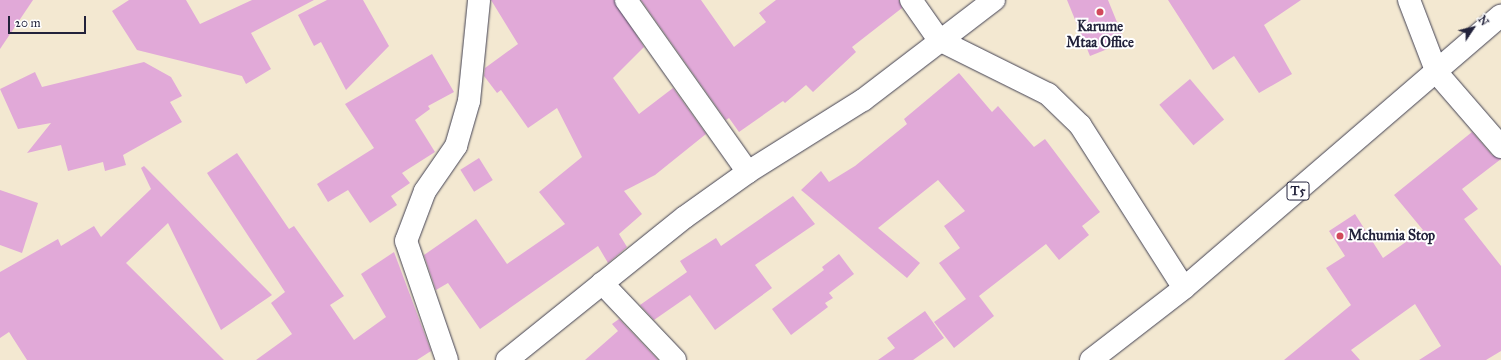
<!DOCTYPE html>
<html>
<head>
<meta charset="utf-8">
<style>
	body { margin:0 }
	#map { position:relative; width:1501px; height:360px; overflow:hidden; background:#f3e8d1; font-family:"IM FELL Great Primer",serif }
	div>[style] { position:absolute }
	.building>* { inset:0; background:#e1a9d8; transform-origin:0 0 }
	.roads { filter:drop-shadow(0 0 1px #414052) drop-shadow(0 0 1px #414052) }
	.minor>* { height:22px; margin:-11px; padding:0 11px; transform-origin:11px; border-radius:11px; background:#fff }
	.highway>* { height:22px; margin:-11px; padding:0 11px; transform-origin:11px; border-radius:11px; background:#fff }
	.dots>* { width:11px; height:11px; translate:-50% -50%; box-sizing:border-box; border:2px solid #fff; border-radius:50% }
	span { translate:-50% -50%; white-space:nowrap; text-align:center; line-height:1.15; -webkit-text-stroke:4px #fff; paint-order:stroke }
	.shield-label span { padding:1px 3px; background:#fff; border:1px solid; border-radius:3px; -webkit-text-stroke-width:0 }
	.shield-label { font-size:13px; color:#22223b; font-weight:700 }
	.poi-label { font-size:14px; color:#22223b; font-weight:700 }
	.left { translate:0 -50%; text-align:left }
	.north { position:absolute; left:1453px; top:8px; width:40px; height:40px; -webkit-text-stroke:3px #fff; paint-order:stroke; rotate:55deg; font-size:11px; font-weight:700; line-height:16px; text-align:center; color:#22223b }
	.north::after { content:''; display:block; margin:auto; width:14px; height:18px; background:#22223b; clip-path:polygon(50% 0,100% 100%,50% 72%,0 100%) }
	.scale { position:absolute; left:8px; top:16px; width:78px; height:18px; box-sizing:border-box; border:2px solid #22223b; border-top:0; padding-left:5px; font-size:12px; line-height:14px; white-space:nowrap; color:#22223b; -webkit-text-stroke:3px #fff; paint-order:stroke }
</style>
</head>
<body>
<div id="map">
	<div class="building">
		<div style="clip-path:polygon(0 0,33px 0,0 49px)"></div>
		<div style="clip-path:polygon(129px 0,186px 0,200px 24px,252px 0,314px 0,251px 33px,271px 69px,246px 84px,242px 76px,137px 50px,112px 11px)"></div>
		<div style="clip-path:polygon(327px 0,363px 0,389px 46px,346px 90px,321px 42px,314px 46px,298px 15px)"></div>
		<div style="clip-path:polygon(491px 0,614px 0,644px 47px,613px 78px,639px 114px,673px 88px,706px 134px,655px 175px,624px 191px,642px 214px,619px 234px,627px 247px,608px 263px,598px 246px,480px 329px,448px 283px,436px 290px,424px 255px,476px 219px,507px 264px,565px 224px,539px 192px,582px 157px,557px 108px,528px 128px,501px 90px,497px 93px,484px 76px,485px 68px,518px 44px)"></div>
		<div style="clip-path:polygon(641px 0,701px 0,734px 47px,766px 22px,759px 13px,776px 0,899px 0,902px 8px,852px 47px,856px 52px,813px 92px,806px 85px,785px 103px,783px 101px,739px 132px,729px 118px,726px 120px)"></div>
		<div style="clip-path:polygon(1067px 0,1108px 0,1125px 42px,1090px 56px)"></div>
		<div style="clip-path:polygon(1168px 0,1301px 0,1264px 25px,1292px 74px,1259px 93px,1234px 56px,1213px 70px)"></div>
		<div style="clip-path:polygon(432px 54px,454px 92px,428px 106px,430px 109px,415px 120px,435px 152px,402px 173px,410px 183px,391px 196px,397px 205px,370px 223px,348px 190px,328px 202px,317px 184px,374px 148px,345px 104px)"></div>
		<div style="clip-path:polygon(144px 62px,171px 77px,182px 96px,170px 102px,182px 122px,123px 155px,126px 165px,105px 171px,103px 162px,68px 171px,61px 145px,27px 153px,51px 123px,18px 129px,0 89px,35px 72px,42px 87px)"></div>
		<div style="clip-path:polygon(959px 73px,992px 112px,998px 106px,1034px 147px,1045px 139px,1100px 212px,1082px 226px,1089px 235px,1059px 260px,1046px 244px,979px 296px,994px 316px,954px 348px,934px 322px,966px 299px,939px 263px,960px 248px,944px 226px,965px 211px,938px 180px,878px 228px,920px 263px,907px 278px,801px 190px,821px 171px,829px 182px,855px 166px,907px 124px,904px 119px)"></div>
		<div style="left:1190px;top:79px;width:53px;height:40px;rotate:50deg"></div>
		<div style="clip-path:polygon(1472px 132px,1492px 155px,1501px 159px,1462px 189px,1478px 209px,1464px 219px,1501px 266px,1501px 351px,1486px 360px,1419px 360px,1441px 346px,1415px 304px,1351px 350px,1360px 360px,1284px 360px,1351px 305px,1326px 268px,1345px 256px,1329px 231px,1355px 214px,1383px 258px,1423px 230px,1394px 195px)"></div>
		<div style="clip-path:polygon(237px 153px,289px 229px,294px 226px,344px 296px,330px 305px,354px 340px,386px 317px,361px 274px,394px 252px,431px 351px,417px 360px,256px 360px,292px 334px,271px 303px,285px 292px,207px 173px)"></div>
		<div style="left:479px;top:158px;width:26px;height:22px;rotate:58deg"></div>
		<div style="clip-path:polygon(144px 166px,272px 295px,221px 330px,168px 223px,126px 263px,224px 360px,27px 360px,9px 332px,0 338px,0 272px,58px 239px,61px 246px,94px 226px,101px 237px,151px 189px,141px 168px)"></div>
		<div style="clip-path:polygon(0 190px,38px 203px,22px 253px,0 245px)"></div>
		<div style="clip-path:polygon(793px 196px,815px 224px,755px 265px,772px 288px,715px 330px,690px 295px,654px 320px,640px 305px,687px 272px,680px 261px,716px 238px,721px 246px)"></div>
		<div style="clip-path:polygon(839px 254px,854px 274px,829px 293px,833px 298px,825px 303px,828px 307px,791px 335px,772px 309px,824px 270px,822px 267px)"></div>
		<div style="clip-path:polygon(925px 311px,944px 338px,913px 360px,878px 360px,895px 348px,887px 338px)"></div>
		<div style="clip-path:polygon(619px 319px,658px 360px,585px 360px,618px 331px,612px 324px)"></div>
	</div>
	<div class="roads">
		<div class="minor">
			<div style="left:626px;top:0;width:211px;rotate:54.7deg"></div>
			<div style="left:911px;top:0;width:49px;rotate:55deg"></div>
			<div style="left:939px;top:40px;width:122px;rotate:26.4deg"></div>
			<div style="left:1048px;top:94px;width:45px;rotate:44.1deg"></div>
			<div style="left:1080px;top:125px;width:193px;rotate:57.5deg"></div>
			<div style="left:1409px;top:0;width:78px;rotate:69deg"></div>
			<div style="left:1437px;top:73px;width:98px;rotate:49.1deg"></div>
			<div style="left:602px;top:283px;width:106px;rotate:46.5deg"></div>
			<div style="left:447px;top:360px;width:126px;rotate:-109deg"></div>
			<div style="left:406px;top:241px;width:53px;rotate:-69.2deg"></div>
			<div style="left:425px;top:191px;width:55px;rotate:-55.4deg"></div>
			<div style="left:456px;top:146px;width:47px;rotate:-73.9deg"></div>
			<div style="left:469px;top:101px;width:101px;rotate:-84.3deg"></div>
			<div style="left:507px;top:360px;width:228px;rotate:-38.8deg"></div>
			<div style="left:685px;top:217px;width:77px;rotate:-35.5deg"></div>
			<div style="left:748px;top:172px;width:136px;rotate:-32.1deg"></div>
			<div style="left:863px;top:100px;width:165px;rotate:-37.4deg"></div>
		</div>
		<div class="highway">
			<div style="left:1091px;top:360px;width:118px;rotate:-37.7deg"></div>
			<div style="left:1184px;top:288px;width:418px;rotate:-40.7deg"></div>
		</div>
	</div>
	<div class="dots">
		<div style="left:1100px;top:12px;background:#d1495b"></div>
		<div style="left:1340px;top:236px;background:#d1495b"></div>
	</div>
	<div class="shield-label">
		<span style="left:1298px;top:191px">T5</span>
	</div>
	<div class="poi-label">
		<span style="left:1100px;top:35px">Karume<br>Mtaa Office</span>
		<span class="left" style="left:1348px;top:236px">Mchumia Stop</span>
	</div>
	<div class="north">N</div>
	<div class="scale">20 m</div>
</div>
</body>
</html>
